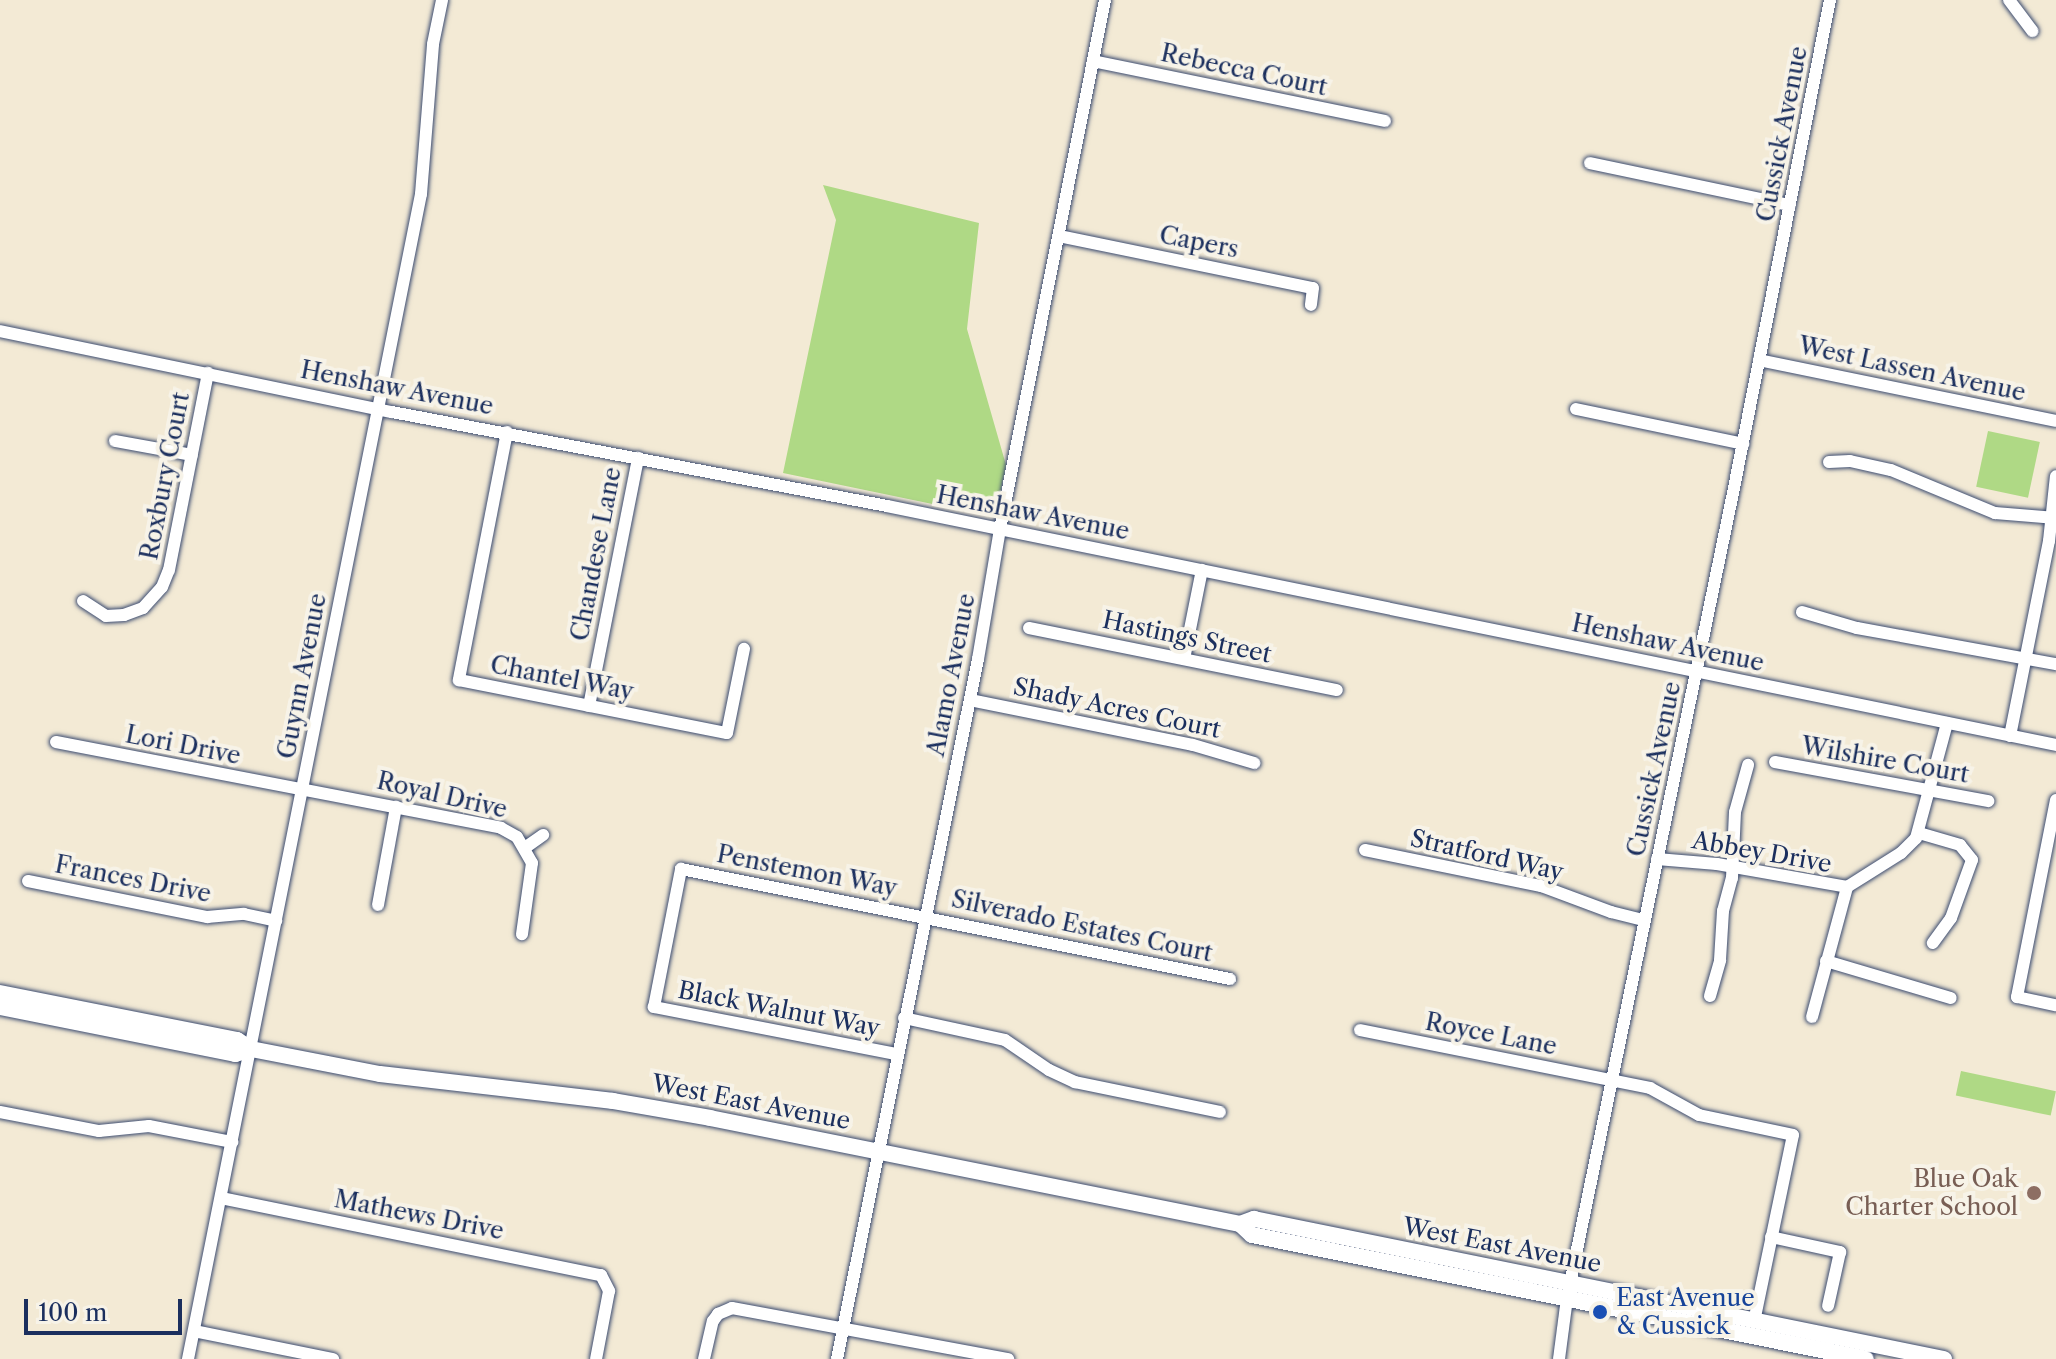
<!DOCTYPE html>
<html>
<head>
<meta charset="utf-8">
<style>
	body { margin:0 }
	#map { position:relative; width:2056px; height:1359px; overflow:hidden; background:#f3ead5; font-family:"Libre Caslon Text",serif }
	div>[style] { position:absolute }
	.green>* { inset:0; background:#afd985; transform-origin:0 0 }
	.roads { filter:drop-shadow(0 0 2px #3b4b70) drop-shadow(0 0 2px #3b4b70) }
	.minor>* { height:12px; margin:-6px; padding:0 6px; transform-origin:6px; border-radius:6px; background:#fff }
	.secondary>* { height:16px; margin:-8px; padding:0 8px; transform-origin:8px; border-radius:8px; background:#fff }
	.dots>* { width:22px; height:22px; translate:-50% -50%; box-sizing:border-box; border:4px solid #f7f3e8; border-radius:50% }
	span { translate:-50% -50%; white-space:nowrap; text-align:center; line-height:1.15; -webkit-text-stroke:8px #f7f3e8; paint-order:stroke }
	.street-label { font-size:24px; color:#1b2f5e }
	.education-label { font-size:24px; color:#785e54 }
	.right { translate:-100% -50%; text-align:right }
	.transit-label { font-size:24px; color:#164399 }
	.left { translate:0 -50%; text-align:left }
	.scale { position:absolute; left:24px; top:1299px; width:158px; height:36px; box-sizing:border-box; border:4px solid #1b2f5e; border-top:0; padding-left:10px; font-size:24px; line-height:28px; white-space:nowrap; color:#1b2f5e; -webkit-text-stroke:6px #f7f3e8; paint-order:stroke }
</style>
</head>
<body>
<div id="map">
	<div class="green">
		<div style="clip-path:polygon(823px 185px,979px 223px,967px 329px,1006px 465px,995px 517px,783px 473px,836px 220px)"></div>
		<div style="left:1988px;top:431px;width:53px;height:57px;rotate:12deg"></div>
		<div style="left:1961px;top:1071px;width:97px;height:25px;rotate:12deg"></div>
	</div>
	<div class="roads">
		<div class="minor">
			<div style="left:2009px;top:0;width:39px;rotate:53deg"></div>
			<div style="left:1093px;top:61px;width:298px;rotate:11.6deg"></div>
			<div style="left:1590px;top:163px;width:204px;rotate:11.9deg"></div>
			<div style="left:1059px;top:236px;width:259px;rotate:11.6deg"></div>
			<div style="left:1313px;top:288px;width:17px;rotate:97deg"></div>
			<div style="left:0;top:331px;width:400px;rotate:11.7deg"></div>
			<div style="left:392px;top:412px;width:504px;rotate:10.75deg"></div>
			<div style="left:887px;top:506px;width:1193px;rotate:11.55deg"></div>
			<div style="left:1759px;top:360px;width:303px;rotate:11.6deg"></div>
			<div style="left:1576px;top:409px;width:171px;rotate:11.8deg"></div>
			<div style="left:507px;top:432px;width:253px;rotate:101deg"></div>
			<div style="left:459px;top:680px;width:273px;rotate:11.2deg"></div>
			<div style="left:727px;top:733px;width:86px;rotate:-78.6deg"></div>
			<div style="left:115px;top:441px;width:78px;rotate:10.3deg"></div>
			<div style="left:1829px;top:462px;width:21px;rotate:-3deg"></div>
			<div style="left:1850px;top:461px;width:42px;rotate:12.4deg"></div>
			<div style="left:1891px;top:470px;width:113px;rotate:22.5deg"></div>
			<div style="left:1995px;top:513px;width:61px;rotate:4.7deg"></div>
			<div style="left:83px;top:601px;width:27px;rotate:33deg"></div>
			<div style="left:106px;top:616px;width:18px;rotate:-3deg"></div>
			<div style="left:124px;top:615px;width:20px;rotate:-20deg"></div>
			<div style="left:143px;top:608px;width:28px;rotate:-48deg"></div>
			<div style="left:162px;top:587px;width:18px;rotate:-68deg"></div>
			<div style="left:169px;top:570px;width:201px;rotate:-78.8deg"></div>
			<div style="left:1802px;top:612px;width:57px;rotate:16.2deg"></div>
			<div style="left:1857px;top:628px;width:202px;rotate:10.3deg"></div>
			<div style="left:1029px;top:628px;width:314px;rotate:11.4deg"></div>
			<div style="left:1184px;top:659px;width:91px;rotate:-78.6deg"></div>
			<div style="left:970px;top:700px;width:227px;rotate:11.4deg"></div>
			<div style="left:1193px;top:745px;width:64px;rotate:16.4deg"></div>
			<div style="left:589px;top:706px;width:253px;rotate:-78.8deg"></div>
			<div style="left:2010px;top:736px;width:199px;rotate:-78.7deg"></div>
			<div style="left:2049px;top:541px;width:65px;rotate:-83.9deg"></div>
			<div style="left:56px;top:742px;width:453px;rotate:10.9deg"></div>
			<div style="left:501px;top:828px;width:18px;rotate:29deg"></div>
			<div style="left:517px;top:837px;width:30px;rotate:60deg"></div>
			<div style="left:532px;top:863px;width:72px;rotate:98deg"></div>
			<div style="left:1775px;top:762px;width:217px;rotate:10.4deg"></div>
			<div style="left:2056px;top:800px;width:201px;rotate:101.2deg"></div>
			<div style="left:2017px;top:997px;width:40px;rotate:12deg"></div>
			<div style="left:1919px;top:833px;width:43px;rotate:16.3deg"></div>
			<div style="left:1960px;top:845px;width:19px;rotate:51deg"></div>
			<div style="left:1972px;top:860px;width:62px;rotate:109.9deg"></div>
			<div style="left:1951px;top:918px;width:31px;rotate:126deg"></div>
			<div style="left:526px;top:847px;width:21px;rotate:-35deg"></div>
			<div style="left:1365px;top:850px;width:180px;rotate:11.6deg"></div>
			<div style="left:1541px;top:886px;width:75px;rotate:20.4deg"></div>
			<div style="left:1611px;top:912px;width:34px;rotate:14deg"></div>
			<div style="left:1657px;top:859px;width:60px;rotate:4.8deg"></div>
			<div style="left:1717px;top:864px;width:132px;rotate:10deg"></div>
			<div style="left:1847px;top:887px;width:64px;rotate:-32.2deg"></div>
			<div style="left:1901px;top:853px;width:21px;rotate:-45deg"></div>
			<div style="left:1916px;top:838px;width:119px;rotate:-74.9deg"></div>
			<div style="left:28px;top:881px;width:183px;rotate:11.4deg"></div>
			<div style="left:207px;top:917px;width:37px;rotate:-5deg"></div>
			<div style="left:244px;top:914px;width:33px;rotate:12deg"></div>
			<div style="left:378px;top:905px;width:100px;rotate:-79.6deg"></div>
			<div style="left:1826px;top:961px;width:130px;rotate:16.5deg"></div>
			<div style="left:1710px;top:996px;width:37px;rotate:-74deg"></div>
			<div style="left:1720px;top:960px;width:49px;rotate:-86.5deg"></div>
			<div style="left:1723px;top:911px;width:34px;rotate:-75deg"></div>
			<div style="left:1732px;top:878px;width:66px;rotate:-87.4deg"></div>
			<div style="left:1735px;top:812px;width:49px;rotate:-74.5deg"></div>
			<div style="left:1812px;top:1017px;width:135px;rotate:-74.9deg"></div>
			<div style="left:904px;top:1018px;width:103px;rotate:12.3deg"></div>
			<div style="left:1005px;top:1040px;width:53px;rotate:34.3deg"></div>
			<div style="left:1049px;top:1070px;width:29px;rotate:25deg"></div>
			<div style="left:1075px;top:1082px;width:148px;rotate:11.7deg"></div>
			<div style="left:1360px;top:1030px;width:296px;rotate:11.3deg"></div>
			<div style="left:1650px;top:1088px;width:56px;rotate:28.9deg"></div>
			<div style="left:1699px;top:1115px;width:96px;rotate:12deg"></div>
			<div style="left:1793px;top:1135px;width:190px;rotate:101.8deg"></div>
			<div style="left:896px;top:1054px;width:247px;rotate:-169deg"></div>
			<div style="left:654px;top:1007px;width:141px;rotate:-78.9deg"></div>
			<div style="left:681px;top:869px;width:560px;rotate:11.33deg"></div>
			<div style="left:0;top:1112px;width:101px;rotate:10.9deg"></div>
			<div style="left:99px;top:1131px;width:50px;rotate:-5.7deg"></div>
			<div style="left:149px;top:1126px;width:85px;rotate:10.9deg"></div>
			<div style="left:221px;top:1198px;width:388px;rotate:11.5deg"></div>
			<div style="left:601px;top:1275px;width:18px;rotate:63deg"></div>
			<div style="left:609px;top:1291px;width:69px;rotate:100.8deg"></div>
			<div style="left:1771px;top:1237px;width:71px;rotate:12.3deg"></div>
			<div style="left:1840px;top:1252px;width:55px;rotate:102.5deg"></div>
			<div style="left:194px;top:1331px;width:142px;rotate:11.4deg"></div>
			<div style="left:188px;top:1359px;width:1188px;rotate:-78.69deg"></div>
			<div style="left:421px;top:194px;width:150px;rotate:-85.4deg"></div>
			<div style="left:433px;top:44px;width:45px;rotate:-78.4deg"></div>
			<div style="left:704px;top:1359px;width:39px;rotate:-77deg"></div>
			<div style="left:713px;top:1321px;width:9px;rotate:-54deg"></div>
			<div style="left:718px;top:1314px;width:15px;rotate:-23deg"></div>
			<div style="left:732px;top:1308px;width:281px;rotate:10.5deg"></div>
			<div style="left:837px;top:1359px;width:714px;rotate:-78.61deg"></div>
			<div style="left:978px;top:659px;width:132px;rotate:-80.4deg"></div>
			<div style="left:1000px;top:529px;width:539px;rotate:-78.77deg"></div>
			<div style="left:1559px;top:1359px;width:62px;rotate:-82.5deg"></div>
			<div style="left:1567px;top:1298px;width:817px;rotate:-78.35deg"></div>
			<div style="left:1732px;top:498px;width:508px;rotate:-78.87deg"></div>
		</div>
		<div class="secondary">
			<div style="left:0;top:993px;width:242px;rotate:11.2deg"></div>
			<div style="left:237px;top:1040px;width:17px;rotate:33deg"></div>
			<div style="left:251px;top:1049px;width:131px;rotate:11deg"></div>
			<div style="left:380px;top:1074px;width:235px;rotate:6.6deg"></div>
			<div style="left:613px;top:1101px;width:98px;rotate:9.9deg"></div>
			<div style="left:710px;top:1118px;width:540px;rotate:11.31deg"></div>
			<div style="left:1240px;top:1224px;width:16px;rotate:43deg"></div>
			<div style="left:1252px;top:1235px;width:626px;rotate:11.42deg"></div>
			<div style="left:0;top:1007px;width:240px;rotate:11.3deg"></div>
			<div style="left:235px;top:1054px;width:17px;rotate:-17deg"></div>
			<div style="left:1240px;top:1224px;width:15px;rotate:-20deg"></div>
			<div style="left:1254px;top:1219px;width:704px;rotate:11.47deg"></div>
		</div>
	</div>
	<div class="dots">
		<div style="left:2034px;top:1193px;background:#8d6e63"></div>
		<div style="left:1600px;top:1312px;background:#1a4fb4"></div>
	</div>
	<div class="street-label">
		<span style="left:1244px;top:70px;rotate:12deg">Rebecca Court</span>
		<span style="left:1782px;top:134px;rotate:-79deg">Cussick Avenue</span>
		<span style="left:1199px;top:242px;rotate:11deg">Capers</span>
		<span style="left:1912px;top:369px;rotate:12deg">West Lassen Avenue</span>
		<span style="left:397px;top:388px;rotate:11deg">Henshaw Avenue</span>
		<span style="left:165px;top:476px;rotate:-79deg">Roxbury Court</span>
		<span style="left:1033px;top:513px;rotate:11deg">Henshaw Avenue</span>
		<span style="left:596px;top:554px;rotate:-79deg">Chandese Lane</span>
		<span style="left:1187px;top:637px;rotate:12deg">Hastings Street</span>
		<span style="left:1668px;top:643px;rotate:12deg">Henshaw Avenue</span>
		<span style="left:951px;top:675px;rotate:-79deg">Alamo Avenue</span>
		<span style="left:302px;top:676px;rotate:-79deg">Guynn Avenue</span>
		<span style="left:562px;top:678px;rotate:11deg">Chantel Way</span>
		<span style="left:1117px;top:708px;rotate:12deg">Shady Acres Court</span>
		<span style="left:183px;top:745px;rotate:11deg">Lori Drive</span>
		<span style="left:1885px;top:760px;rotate:10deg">Wilshire Court</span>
		<span style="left:1654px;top:769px;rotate:-78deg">Cussick Avenue</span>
		<span style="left:442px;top:795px;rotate:13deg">Royal Drive</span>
		<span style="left:1762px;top:852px;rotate:10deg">Abbey Drive</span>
		<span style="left:1487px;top:855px;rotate:13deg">Stratford Way</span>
		<span style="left:807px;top:871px;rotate:11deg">Penstemon Way</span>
		<span style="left:133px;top:879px;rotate:11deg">Frances Drive</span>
		<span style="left:1082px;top:926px;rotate:12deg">Silverado Estates Court</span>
		<span style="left:779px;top:1009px;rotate:11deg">Black Walnut Way</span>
		<span style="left:1491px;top:1034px;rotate:11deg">Royce Lane</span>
		<span style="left:751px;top:1102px;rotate:11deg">West East Avenue</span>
		<span style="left:419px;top:1215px;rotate:11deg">Mathews Drive</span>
		<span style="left:1502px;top:1245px;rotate:11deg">West East Avenue</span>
	</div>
	<div class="education-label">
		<span class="right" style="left:2018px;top:1193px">Blue Oak<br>Charter School</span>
	</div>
	<div class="transit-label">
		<span class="left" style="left:1616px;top:1312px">East Avenue<br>&amp; Cussick</span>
	</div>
	<div class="scale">100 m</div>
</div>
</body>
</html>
